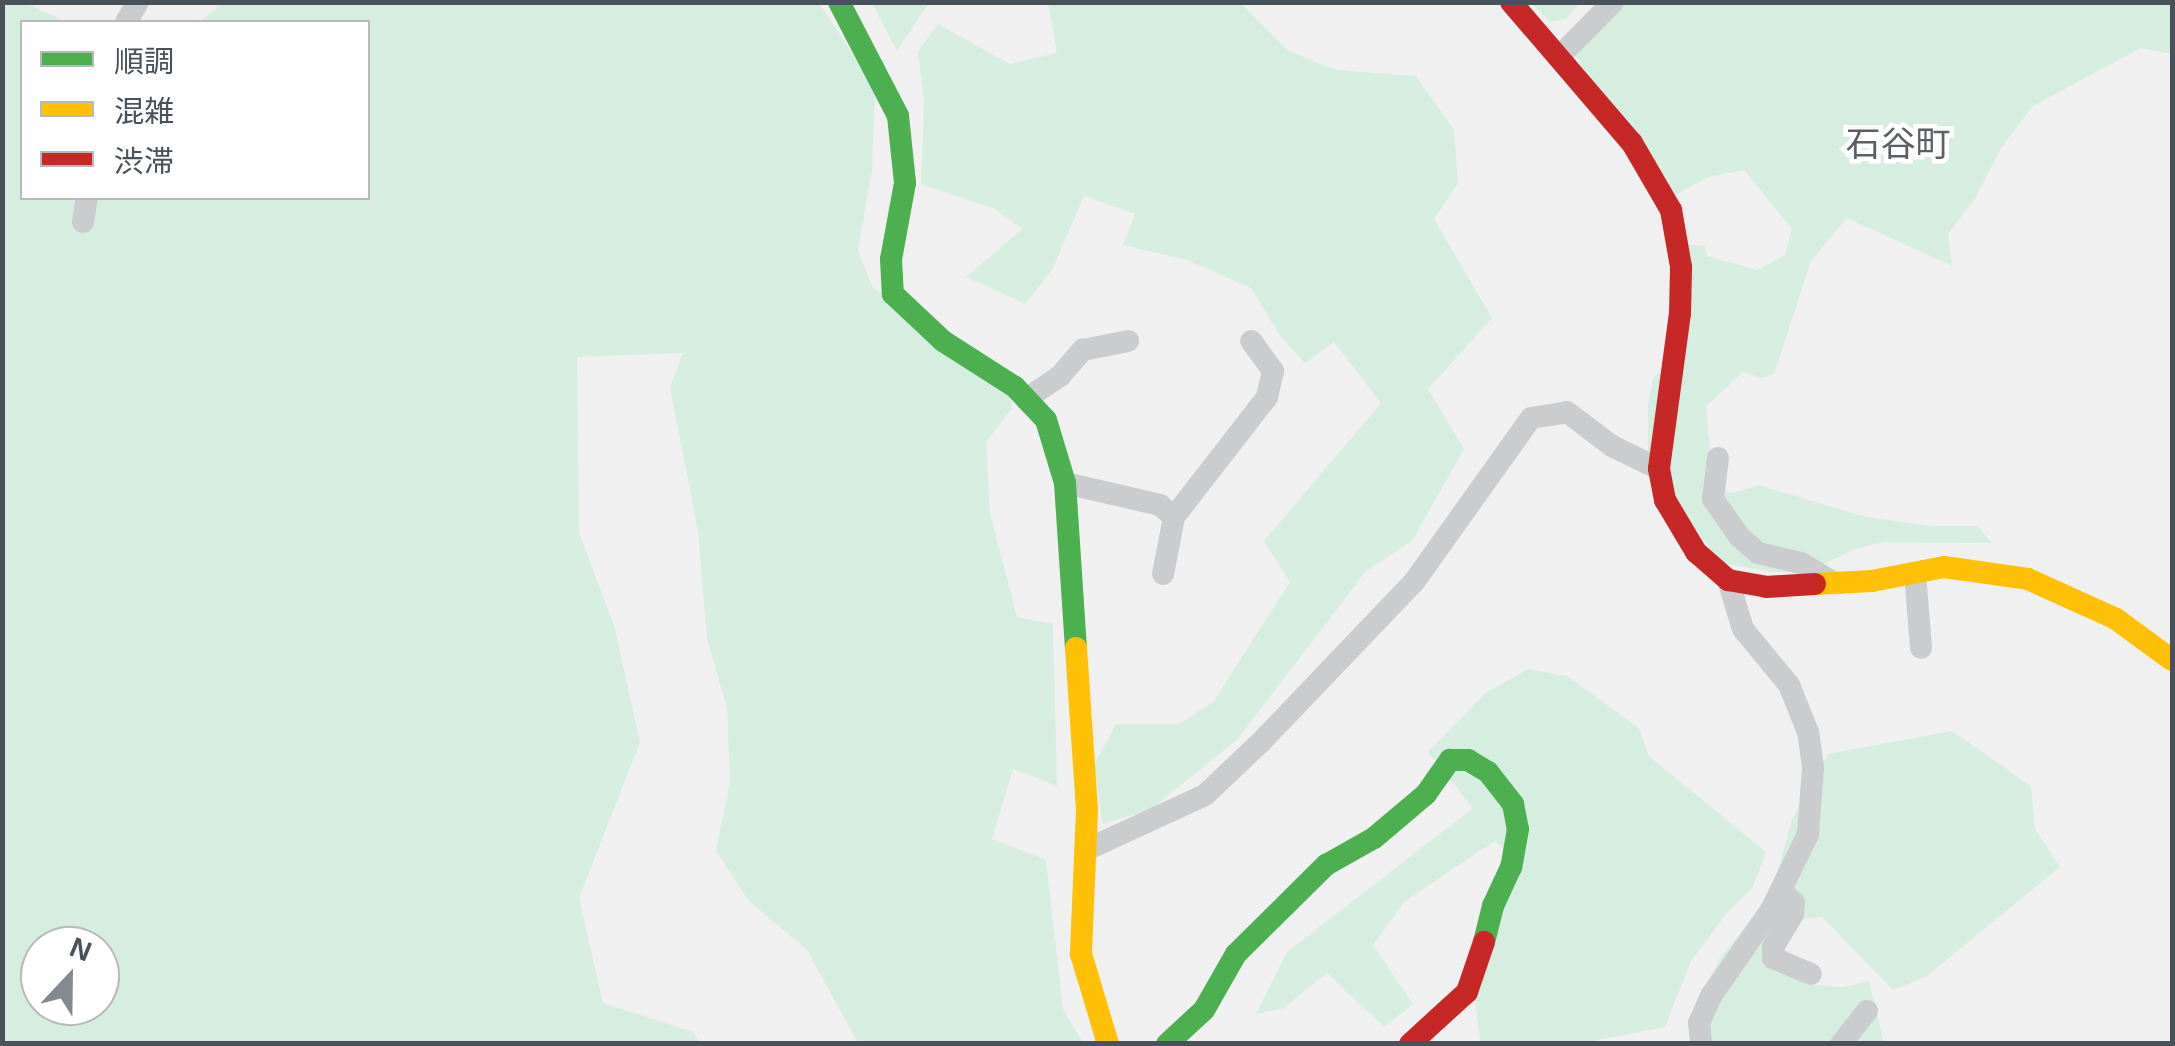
<!DOCTYPE html>
<html>
<head>
<meta charset="utf-8">
<style>
	body { margin:0 }
	#map { position:relative; width:2175px; height:1046px; overflow:hidden; background:#f0f0f0; font-family:Arial,"Noto Sans JP",sans-serif }
	div>[style] { position:absolute }
	.green>* { inset:0; background:#d6eedf }
	.street>* { height:22px; margin:-11px; padding:0 11px; transform-origin:11px; border-radius:11px; background:#caccce }
	.fast>* { height:22px; margin:-11px; padding:0 11px; transform-origin:11px; border-radius:11px; background:#4caf50 }
	.slow>* { height:22px; margin:-11px; padding:0 11px; transform-origin:11px; border-radius:11px; background:#ffc107 }
	.jam>* { height:22px; margin:-11px; padding:0 11px; transform-origin:11px; border-radius:11px; background:#c62828 }
	span { translate:-50% -50%; white-space:nowrap; text-align:center; line-height:1.15; -webkit-text-stroke:9px #fff; paint-order:stroke }
	.quarter-label { font-size:35px; color:#5c5f63 }
	.frame { position:absolute; inset:0; border:5px solid #48525b; pointer-events:none }
	.legend { position:absolute; left:20px; top:20px; width:350px; height:180px; box-sizing:border-box; background:#fff; border:2px solid #b6babd; margin:0; padding:12px 18px; list-style:none; font-size:30px; color:#48525b }
	.legend li { display:flex; align-items:center; gap:20px; height:50px }
	.legend b { width:50px; border:2px solid #b6babd }
	.north { position:absolute; left:20px; top:926px; width:100px; height:100px; box-sizing:border-box; background:#fff; border:2px solid #b6babd; border-radius:50%; rotate:22deg; font-size:28px; font-weight:700; line-height:40px; text-align:center; color:#48525b }
	.north::after { content:''; display:block; margin:auto; width:35px; height:45px; background:#83898f; clip-path:polygon(50% 0,100% 100%,50% 72%,0 100%) }
</style>
</head>
<body>
<div id="map">
	<div class="green">
		<div style="clip-path:polygon(evenodd,224px 2px,819px 3px,875px 87px,872px 170px,858px 251px,873px 288px,954px 335px,1010px 380px,1012px 408px,986px 442px,990px 513px,1017px 617px,1053px 624px,1057px 786px,1013px 769px,992px 839px,1046px 860px,1063px 1009px,1083px 1043px,858px 1043px,807px 950px,749px 901px,716px 851px,730px 782px,727px 708px,707px 639px,698px 531px,670px 387px,683px 353px,577px 357px,579px 533px,615px 629px,640px 742px,579px 898px,603px 1003px,693px 1032px,700px 1043px,3px 1043px,2px 3px,25px 3px,67px 22px,22px 22px,22px 198px,368px 198px,368px 22px,199px 22px,224px 2px,40px 946px,100px 946px,100px 1006px,40px 1006px,40px 946px)"></div>
		<div style="clip-path:polygon(872px 3px,929px 3px,897px 51px)"></div>
		<div style="clip-path:polygon(1048px 3px,1241px 3px,1289px 51px,1336px 70px,1416px 76px,1454px 130px,1458px 183px,1434px 219px,1492px 318px,1428px 389px,1464px 449px,1412px 541px,1366px 571px,1237px 740px,1151px 809px,1103px 824px,1094px 765px,1116px 724px,1179px 724px,1213px 702px,1290px 582px,1264px 541px,1381px 403px,1334px 342px,1305px 363px,1281px 337px,1251px 288px,1187px 260px,1123px 245px,1135px 214px,1084px 196px,1052px 270px,1025px 304px,966px 277px,1022px 229px,995px 209px,921px 184px,924px 103px,918px 51px,938px 24px,1010px 64px,1057px 53px)"></div>
		<div style="clip-path:polygon(1531px 3px,1580px 3px,1566px 19px,1550px 22px)"></div>
		<div style="clip-path:polygon(1625px 3px,2172px 3px,2172px 54px,2141px 48px,2033px 106px,2001px 148px,1976px 197px,1948px 234px,1952px 266px,1847px 218px,1811px 261px,1774px 374px,1762px 378px,1743px 372px,1706px 406px,1714px 490px,1734px 493px,1759px 485px,1866px 517px,1932px 526px,1978px 526px,1992px 543px,1884px 542px,1858px 548px,1806px 572px,1772px 572px,1721px 563px,1648px 465px,1648px 404px,1653px 377px,1676px 363px,1683px 244px,1705px 246px,1707px 256px,1757px 270px,1785px 255px,1792px 229px,1744px 170px,1709px 177px,1667px 199px,1573px 52px,1578px 42px)"></div>
		<div style="clip-path:polygon(1528px 669px,1567px 676px,1639px 728px,1649px 756px,1766px 852px,1753px 887px,1726px 914px,1691px 961px,1665px 1027px,1584px 1043px,1480px 1043px,1475px 999px,1511px 856px,1495px 841px,1404px 902px,1373px 945px,1413px 1004px,1384px 1027px,1327px 973px,1284px 1008px,1256px 1014px,1287px 952px,1473px 808px,1428px 752px,1487px 692px)"></div>
		<div style="clip-path:polygon(1952px 731px,2031px 786px,2035px 829px,2060px 867px,1927px 976px,1893px 990px,1822px 917px,1798px 919px,1782px 945px,1811px 985px,1843px 987px,1869px 981px,1884px 1043px,1712px 1043px,1705px 1025px,1702px 994px,1720px 958px,1771px 895px,1792px 819px,1828px 754px)"></div>
	</div>
	<div class="street">
		<div style="left:126px;top:22px;width:23px;rotate:-59deg"></div>
		<div style="left:1561px;top:55px;width:74px;rotate:-45.5deg"></div>
		<div style="left:83px;top:222px;width:24px;rotate:-81deg"></div>
		<div style="left:1026px;top:399px;width:41px;rotate:-34.1deg"></div>
		<div style="left:1060px;top:376px;width:35px;rotate:-49deg"></div>
		<div style="left:1083px;top:350px;width:46px;rotate:-11.3deg"></div>
		<div style="left:1718px;top:458px;width:41px;rotate:97deg"></div>
		<div style="left:1713px;top:499px;width:45px;rotate:54.9deg"></div>
		<div style="left:1739px;top:536px;width:25px;rotate:42deg"></div>
		<div style="left:1758px;top:553px;width:44px;rotate:13.1deg"></div>
		<div style="left:1801px;top:563px;width:39px;rotate:31deg"></div>
		<div style="left:1065px;top:483px;width:98px;rotate:13deg"></div>
		<div style="left:1160px;top:505px;width:18px;rotate:41deg"></div>
		<div style="left:1174px;top:517px;width:58px;rotate:100.9deg"></div>
		<div style="left:1174px;top:517px;width:152px;rotate:-52.2deg"></div>
		<div style="left:1267px;top:397px;width:27px;rotate:-77deg"></div>
		<div style="left:1273px;top:371px;width:37px;rotate:-126deg"></div>
		<div style="left:1915px;top:573px;width:75px;rotate:85.4deg"></div>
		<div style="left:1088px;top:849px;width:129px;rotate:-24.8deg"></div>
		<div style="left:1205px;top:795px;width:77px;rotate:-43.4deg"></div>
		<div style="left:1261px;top:742px;width:221px;rotate:-46.3deg"></div>
		<div style="left:1414px;top:582px;width:201px;rotate:-54.5deg"></div>
		<div style="left:1531px;top:418px;width:36px;rotate:-9deg"></div>
		<div style="left:1567px;top:412px;width:56px;rotate:37.1deg"></div>
		<div style="left:1612px;top:446px;width:52px;rotate:26.1deg"></div>
		<div style="left:1782px;top:891px;width:17px;rotate:45deg"></div>
		<div style="left:1794px;top:903px;width:11px;rotate:95deg"></div>
		<div style="left:1793px;top:914px;width:39px;rotate:121deg"></div>
		<div style="left:1773px;top:947px;width:11px;rotate:90deg"></div>
		<div style="left:1773px;top:958px;width:41px;rotate:22.8deg"></div>
		<div style="left:1701px;top:1044px;width:21px;rotate:-95deg"></div>
		<div style="left:1699px;top:1023px;width:30px;rotate:-66deg"></div>
		<div style="left:1711px;top:996px;width:105px;rotate:-55.1deg"></div>
		<div style="left:1771px;top:910px;width:85px;rotate:-64deg"></div>
		<div style="left:1808px;top:834px;width:67px;rotate:-85.7deg"></div>
		<div style="left:1813px;top:767px;width:35px;rotate:-98deg"></div>
		<div style="left:1808px;top:732px;width:51px;rotate:-112deg"></div>
		<div style="left:1789px;top:685px;width:72px;rotate:-129.4deg"></div>
		<div style="left:1743px;top:629px;width:51px;rotate:-107deg"></div>
		<div style="left:1841px;top:1044px;width:42px;rotate:-51.8deg"></div>
	</div>
	<div class="fast">
		<div style="left:839px;top:2px;width:128px;rotate:62.6deg"></div>
		<div style="left:898px;top:116px;width:67px;rotate:84deg"></div>
		<div style="left:905px;top:183px;width:77px;rotate:100.4deg"></div>
		<div style="left:891px;top:259px;width:35px;rotate:87deg"></div>
		<div style="left:893px;top:294px;width:69px;rotate:43.2deg"></div>
		<div style="left:943px;top:341px;width:85px;rotate:32.6deg"></div>
		<div style="left:1015px;top:387px;width:45px;rotate:46.8deg"></div>
		<div style="left:1046px;top:420px;width:66px;rotate:73.2deg"></div>
		<div style="left:1065px;top:483px;width:165px;rotate:86.2deg"></div>
		<div style="left:1167px;top:1044px;width:50px;rotate:-42.6deg"></div>
		<div style="left:1204px;top:1010px;width:64px;rotate:-60.3deg"></div>
		<div style="left:1236px;top:954px;width:127px;rotate:-44.7deg"></div>
		<div style="left:1326px;top:865px;width:55px;rotate:-29.4deg"></div>
		<div style="left:1374px;top:838px;width:68px;rotate:-40.2deg"></div>
		<div style="left:1426px;top:794px;width:42px;rotate:-54.8deg"></div>
		<div style="left:1450px;top:760px;width:18px"></div>
		<div style="left:1468px;top:760px;width:23px;rotate:31deg"></div>
		<div style="left:1488px;top:772px;width:41px;rotate:52deg"></div>
		<div style="left:1513px;top:804px;width:25px;rotate:79deg"></div>
		<div style="left:1518px;top:829px;width:39px;rotate:100deg"></div>
		<div style="left:1511px;top:867px;width:43px;rotate:114.8deg"></div>
		<div style="left:1493px;top:906px;width:37px;rotate:104deg"></div>
	</div>
	<div class="slow">
		<div style="left:1815px;top:584px;width:57px;rotate:-3deg"></div>
		<div style="left:1872px;top:581px;width:73px;rotate:-11deg"></div>
		<div style="left:1944px;top:567px;width:85px;rotate:8.1deg"></div>
		<div style="left:2028px;top:579px;width:97px;rotate:24.4deg"></div>
		<div style="left:2116px;top:619px;width:69px;rotate:36.2deg"></div>
		<div style="left:1076px;top:648px;width:161px;rotate:86.1deg"></div>
		<div style="left:1087px;top:809px;width:145px;rotate:92.4deg"></div>
		<div style="left:1081px;top:954px;width:94px;rotate:73.3deg"></div>
	</div>
	<div class="jam">
		<div style="left:1511px;top:2px;width:186px;rotate:49.4deg"></div>
		<div style="left:1632px;top:143px;width:78px;rotate:59.8deg"></div>
		<div style="left:1671px;top:210px;width:58px;rotate:80deg"></div>
		<div style="left:1681px;top:267px;width:46px;rotate:91.2deg"></div>
		<div style="left:1680px;top:313px;width:157px;rotate:97.7deg"></div>
		<div style="left:1659px;top:469px;width:32px;rotate:79deg"></div>
		<div style="left:1665px;top:500px;width:61px;rotate:59.2deg"></div>
		<div style="left:1696px;top:552px;width:43px;rotate:41.2deg"></div>
		<div style="left:1728px;top:580px;width:39px;rotate:10deg"></div>
		<div style="left:1766px;top:587px;width:49px;rotate:-3.5deg"></div>
		<div style="left:1410px;top:1044px;width:77px;rotate:-42.4deg"></div>
		<div style="left:1467px;top:992px;width:53px;rotate:-71.2deg"></div>
	</div>
	<div class="quarter-label">
		<span style="left:1898px;top:144px">石谷町</span>
	</div>
	<div class="frame"></div>
	<ul class="legend">
	<li><b style="height:12px;background:#4caf50"></b>順調</li>
	<li><b style="height:12px;background:#ffc107"></b>混雑</li>
	<li><b style="height:12px;background:#c62828"></b>渋滞</li>
	</ul>
	<div class="north">N</div>
</div>
</body>
</html>
